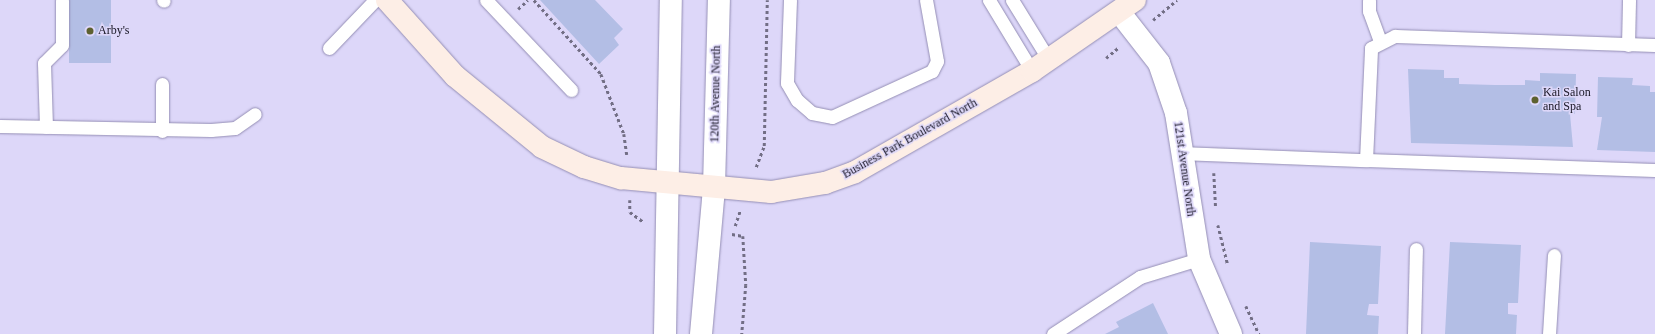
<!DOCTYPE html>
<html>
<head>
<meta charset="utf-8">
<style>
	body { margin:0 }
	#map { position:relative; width:1655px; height:334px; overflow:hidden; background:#ddd7f9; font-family:"Times New Roman",serif }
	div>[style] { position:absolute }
	.building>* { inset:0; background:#b3bee5; transform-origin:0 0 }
	.path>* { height:2.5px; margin-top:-1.25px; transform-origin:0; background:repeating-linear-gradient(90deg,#726e85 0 3px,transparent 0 6px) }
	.roads { filter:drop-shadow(0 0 1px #948eb4) drop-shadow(0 0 1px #948eb4) }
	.lane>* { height:13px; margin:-6.5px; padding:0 6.5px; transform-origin:6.5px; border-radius:6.5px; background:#fff }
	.street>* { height:22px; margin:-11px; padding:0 11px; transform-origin:11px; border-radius:11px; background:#fff }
	.secondary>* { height:22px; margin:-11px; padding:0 11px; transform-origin:11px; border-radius:11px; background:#fdeee6 }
	.dots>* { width:11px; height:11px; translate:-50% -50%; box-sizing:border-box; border:2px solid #ddd7f9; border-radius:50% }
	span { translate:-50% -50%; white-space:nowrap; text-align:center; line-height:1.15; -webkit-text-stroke:3px #ddd7f9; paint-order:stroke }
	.poi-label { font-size:12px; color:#181624 }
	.left { translate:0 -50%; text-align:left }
	.street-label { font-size:12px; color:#181624 }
</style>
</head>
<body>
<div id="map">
	<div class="building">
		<div style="left:69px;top:0;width:42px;height:63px"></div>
		<div style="clip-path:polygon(540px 0,595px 0,623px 29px,614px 38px,619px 45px,599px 64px)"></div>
		<div style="clip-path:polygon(1408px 69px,1444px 70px,1444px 78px,1459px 78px,1459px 84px,1495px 85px,1525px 85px,1525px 80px,1540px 81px,1540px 73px,1576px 74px,1575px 114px,1570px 114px,1573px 147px,1411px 143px)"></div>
		<div style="clip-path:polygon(1598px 77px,1633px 78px,1632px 85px,1650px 86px,1650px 92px,1655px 92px,1655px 152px,1597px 150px,1602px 117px,1597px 117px)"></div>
		<div style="clip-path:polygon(1310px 242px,1381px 246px,1378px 304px,1369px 304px,1367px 315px,1379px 316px,1378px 334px,1306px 334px)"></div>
		<div style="clip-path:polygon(1450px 242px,1521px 245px,1518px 303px,1508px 303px,1508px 314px,1517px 315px,1516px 334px,1445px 334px)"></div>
		<div style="clip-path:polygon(1153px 303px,1168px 334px,1105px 334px,1119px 327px,1116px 322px)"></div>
	</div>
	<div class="path">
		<div style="left:534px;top:0;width:100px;rotate:47.8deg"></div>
		<div style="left:601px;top:74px;width:64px;rotate:69deg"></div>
		<div style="left:624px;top:134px;width:21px;rotate:82deg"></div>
		<div style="left:518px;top:9px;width:13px;rotate:-42deg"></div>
		<div style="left:1153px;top:20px;width:31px;rotate:-40deg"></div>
		<div style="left:1106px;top:58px;width:17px;rotate:-40deg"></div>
		<div style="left:756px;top:167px;width:22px;rotate:-69deg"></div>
		<div style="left:764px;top:146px;width:146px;rotate:-88.8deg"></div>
		<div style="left:1214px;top:173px;width:33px;rotate:87deg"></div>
		<div style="left:630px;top:200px;width:12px;rotate:90deg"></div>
		<div style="left:630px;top:212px;width:17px;rotate:36deg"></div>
		<div style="left:1218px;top:225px;width:41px;rotate:76deg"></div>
		<div style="left:735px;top:226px;width:16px;rotate:-72deg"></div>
		<div style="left:732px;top:234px;width:11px;rotate:10deg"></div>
		<div style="left:743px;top:236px;width:49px;rotate:86.5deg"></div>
		<div style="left:746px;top:285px;width:49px;rotate:94.7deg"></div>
		<div style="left:1246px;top:306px;width:31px;rotate:65deg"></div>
	</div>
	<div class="roads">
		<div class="lane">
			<div style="left:163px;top:0;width:1px;rotate:45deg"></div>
			<div style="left:486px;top:0;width:124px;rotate:46.6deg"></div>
			<div style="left:790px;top:0;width:83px;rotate:92.1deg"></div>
			<div style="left:787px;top:83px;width:20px;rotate:60deg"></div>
			<div style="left:797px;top:100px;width:20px;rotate:41deg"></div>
			<div style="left:812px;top:113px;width:20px;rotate:11deg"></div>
			<div style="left:832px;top:117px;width:110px;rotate:-24.7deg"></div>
			<div style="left:932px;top:71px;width:11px;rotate:-63deg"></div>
			<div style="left:937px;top:61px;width:62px;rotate:-100.2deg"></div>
			<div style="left:989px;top:0;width:83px;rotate:58.8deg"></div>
			<div style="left:1012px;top:0;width:70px;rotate:58.3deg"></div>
			<div style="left:1369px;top:0;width:11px;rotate:90deg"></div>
			<div style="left:1369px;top:11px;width:32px;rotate:70deg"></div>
			<div style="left:1628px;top:45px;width:45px;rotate:-88.7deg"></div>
			<div style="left:329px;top:48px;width:66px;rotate:-46.2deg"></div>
			<div style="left:0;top:126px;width:211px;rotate:1.1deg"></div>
			<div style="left:211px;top:130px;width:24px;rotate:-5deg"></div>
			<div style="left:235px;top:128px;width:24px;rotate:-35deg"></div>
			<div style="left:46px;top:127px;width:64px;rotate:-91.8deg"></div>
			<div style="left:44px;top:63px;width:25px;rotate:-45deg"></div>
			<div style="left:62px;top:45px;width:45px;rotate:-90deg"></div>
			<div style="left:162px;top:131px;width:47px;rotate:-90deg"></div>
			<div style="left:1180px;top:153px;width:186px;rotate:2.2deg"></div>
			<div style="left:1366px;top:160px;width:112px;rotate:-87.4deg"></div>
			<div style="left:1371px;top:48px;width:27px;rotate:-27deg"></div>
			<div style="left:1395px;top:36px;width:260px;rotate:2deg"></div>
			<div style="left:1366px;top:160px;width:289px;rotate:2deg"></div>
			<div style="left:1053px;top:334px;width:104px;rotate:-33.2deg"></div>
			<div style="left:1140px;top:277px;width:62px;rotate:-17deg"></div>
			<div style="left:1414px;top:334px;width:85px;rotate:-88.7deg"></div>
			<div style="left:1549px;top:334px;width:79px;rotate:-86.4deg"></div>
		</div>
		<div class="street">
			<div style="left:1120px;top:13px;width:63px;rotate:52deg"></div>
			<div style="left:1159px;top:63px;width:53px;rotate:71.2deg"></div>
			<div style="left:1176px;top:113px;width:148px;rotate:81deg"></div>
			<div style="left:1199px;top:259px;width:82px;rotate:66.9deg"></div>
			<div style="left:665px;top:334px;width:334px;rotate:-89deg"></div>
			<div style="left:701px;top:334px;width:148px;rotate:-84.9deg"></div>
			<div style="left:714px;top:187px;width:187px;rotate:-88.5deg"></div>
		</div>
		<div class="secondary">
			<div style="left:387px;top:0;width:102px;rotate:48.2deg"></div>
			<div style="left:455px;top:76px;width:112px;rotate:39.2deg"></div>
			<div style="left:542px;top:147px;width:47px;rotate:25.5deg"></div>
			<div style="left:584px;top:167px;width:39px;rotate:17deg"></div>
			<div style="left:621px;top:178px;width:151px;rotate:5.3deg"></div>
			<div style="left:771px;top:192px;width:55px;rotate:-9.5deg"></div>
			<div style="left:825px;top:183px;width:32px;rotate:-20deg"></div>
			<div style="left:855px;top:172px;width:204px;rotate:-29.7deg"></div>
			<div style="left:1032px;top:71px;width:125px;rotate:-34.6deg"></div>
		</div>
	</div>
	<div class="dots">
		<div style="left:90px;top:31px;background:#5d612f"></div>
		<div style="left:1535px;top:100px;background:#5d612f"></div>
	</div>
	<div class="poi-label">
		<span class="left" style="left:98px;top:31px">Arby's</span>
		<span class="left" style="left:1543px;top:100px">Kai Salon<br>and Spa</span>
	</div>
	<div class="street-label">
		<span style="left:716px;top:94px;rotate:-89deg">120th Avenue North</span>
		<span style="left:910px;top:139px;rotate:-29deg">Business Park Boulevard North</span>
		<span style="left:1184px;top:169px;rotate:82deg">121st Avenue North</span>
	</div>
</div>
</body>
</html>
